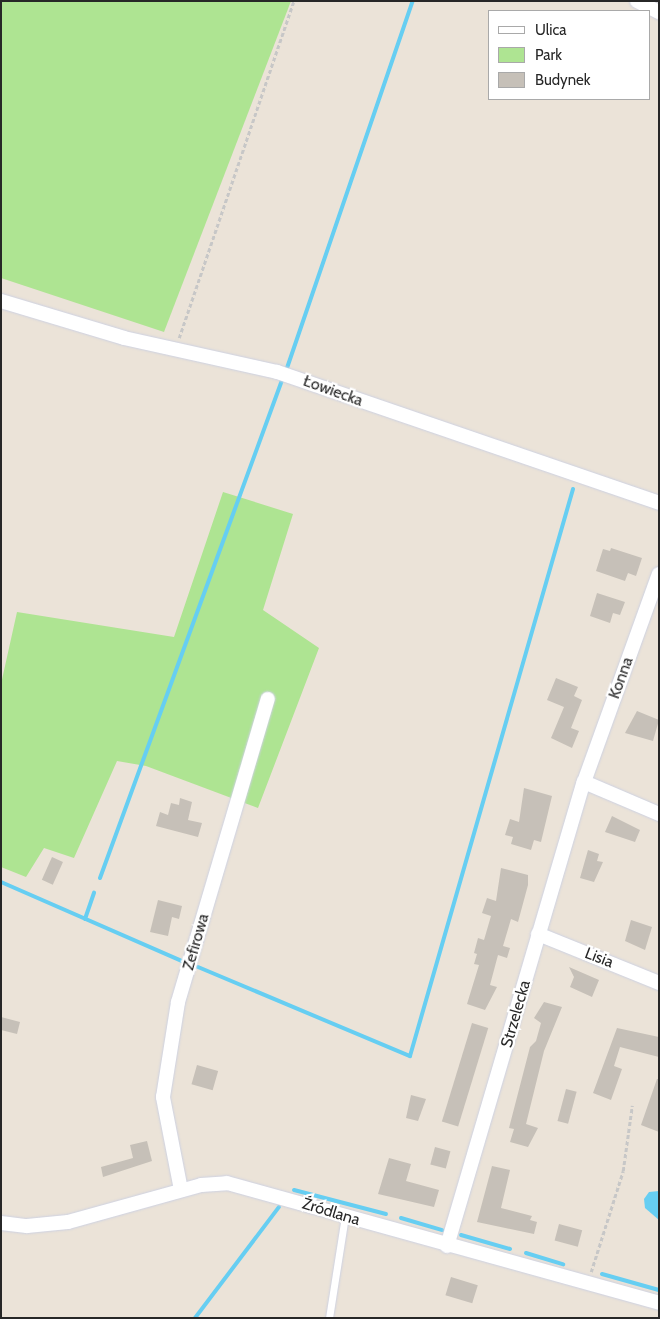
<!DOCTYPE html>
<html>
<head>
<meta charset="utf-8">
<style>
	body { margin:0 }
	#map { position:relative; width:660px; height:1319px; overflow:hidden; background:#ebe3d8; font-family:Cabin,sans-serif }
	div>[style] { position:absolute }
	.green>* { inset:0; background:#aee492 }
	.water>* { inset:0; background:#66cef2 }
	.stream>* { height:4px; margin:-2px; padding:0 2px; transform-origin:2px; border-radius:2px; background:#66cef2 }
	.building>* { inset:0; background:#c6c0b8; transform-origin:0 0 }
	.path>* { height:2.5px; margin-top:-1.25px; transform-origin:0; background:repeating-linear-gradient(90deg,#c7c7c7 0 4px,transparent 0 6.5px) }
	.roads { filter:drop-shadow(0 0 1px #cdd1e1) drop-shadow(0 0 1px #cdd1e1) }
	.service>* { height:7px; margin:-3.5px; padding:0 3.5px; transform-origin:3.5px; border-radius:3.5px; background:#fff }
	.minor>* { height:14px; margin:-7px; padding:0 7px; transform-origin:7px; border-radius:7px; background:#fff }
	span { translate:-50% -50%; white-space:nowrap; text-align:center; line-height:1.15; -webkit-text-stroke:4.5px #fff; paint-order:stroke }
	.street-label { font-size:16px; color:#272727 }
	.frame { position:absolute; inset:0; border:2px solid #272727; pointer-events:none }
	.legend { position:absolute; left:488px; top:10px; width:162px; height:90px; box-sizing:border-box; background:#fff; border:1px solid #a9a9a9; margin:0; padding:6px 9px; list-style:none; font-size:15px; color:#272727 }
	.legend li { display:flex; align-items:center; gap:10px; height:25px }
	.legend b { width:25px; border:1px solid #a9a9a9 }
</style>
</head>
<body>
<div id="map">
	<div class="green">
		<div style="clip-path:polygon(1px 1px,291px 1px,164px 332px,1px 278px)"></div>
		<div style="clip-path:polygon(223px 492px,293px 514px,263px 610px,319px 648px,258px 808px,146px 766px,117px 761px,74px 858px,44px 848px,26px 877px,1px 867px,1px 684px,17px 612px,174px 637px)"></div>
	</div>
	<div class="water">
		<div style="clip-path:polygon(659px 1191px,659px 1220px,645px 1208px,644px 1199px,649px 1192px)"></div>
	</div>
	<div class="stream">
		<div style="left:287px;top:368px;width:388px;rotate:-71.1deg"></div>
		<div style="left:100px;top:878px;width:530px;rotate:-69.92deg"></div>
		<div style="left:1px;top:882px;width:197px;rotate:23.6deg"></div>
		<div style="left:85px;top:919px;width:28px;rotate:-71deg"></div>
		<div style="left:198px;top:967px;width:230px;rotate:22.8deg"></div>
		<div style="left:410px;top:1056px;width:590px;rotate:-73.96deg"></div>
		<div style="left:294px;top:1190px;width:95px;rotate:14.6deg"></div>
		<div style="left:401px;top:1218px;width:43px;rotate:16.3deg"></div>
		<div style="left:461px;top:1235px;width:51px;rotate:15.9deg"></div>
		<div style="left:526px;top:1253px;width:39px;rotate:17deg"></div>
		<div style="left:602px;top:1274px;width:59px;rotate:15.7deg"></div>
		<div style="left:195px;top:1318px;width:139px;rotate:-52.9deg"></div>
	</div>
	<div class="building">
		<div style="clip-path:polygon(611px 548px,642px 558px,636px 576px,628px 573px,625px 581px,596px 571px,603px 549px,610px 551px)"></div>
		<div style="clip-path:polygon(597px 593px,625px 602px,620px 615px,613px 613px,610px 623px,590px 616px)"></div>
		<div style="clip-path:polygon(556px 678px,578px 687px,574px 696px,582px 700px,571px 728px,579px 731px,572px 748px,551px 738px,564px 707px,547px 700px)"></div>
		<div style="clip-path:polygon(637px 711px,659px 720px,653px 741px,625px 733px)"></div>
		<div style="clip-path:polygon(524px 788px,552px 796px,541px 842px,534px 840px,531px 850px,511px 844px,513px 837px,505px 835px,510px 819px,519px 822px)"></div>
		<div style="clip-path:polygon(180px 798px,192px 802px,188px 820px,202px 823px,198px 837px,156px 826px,160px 812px,168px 815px,171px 803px,179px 805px)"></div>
		<div style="clip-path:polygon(612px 816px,640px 830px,635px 842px,605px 832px)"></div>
		<div style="clip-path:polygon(588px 850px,599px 854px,597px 861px,603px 862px,594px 882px,580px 878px)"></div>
		<div style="left:52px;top:857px;width:12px;height:25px;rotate:24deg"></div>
		<div style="clip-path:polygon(501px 868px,528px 875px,528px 885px,518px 922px,511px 919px,503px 946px,510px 948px,507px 958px,498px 955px,490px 985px,497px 987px,485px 1010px,467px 1004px,479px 965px,474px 964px,477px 954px,474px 953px,478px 938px,484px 940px,491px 916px,482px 913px,487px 898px,496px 901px)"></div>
		<div style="clip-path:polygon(158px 900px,182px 906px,179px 919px,172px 917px,168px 936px,150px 932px)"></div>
		<div style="clip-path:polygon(631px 920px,652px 927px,645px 950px,625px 941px)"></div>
		<div style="clip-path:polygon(569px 967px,599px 980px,592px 997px,570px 987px,574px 977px)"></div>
		<div style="clip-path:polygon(544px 1002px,562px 1007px,544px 1051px,526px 1124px,538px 1128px,528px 1147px,510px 1142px,514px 1129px,509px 1128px,530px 1047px,536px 1041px,541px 1023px,534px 1018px)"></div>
		<div style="clip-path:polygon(1px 1017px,20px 1022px,17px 1034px,1px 1030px)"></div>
		<div style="left:472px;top:1023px;width:17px;height:103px;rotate:17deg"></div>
		<div style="clip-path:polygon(617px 1028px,659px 1037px,659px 1057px,620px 1047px,614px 1066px,622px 1069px,611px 1100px,593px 1093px)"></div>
		<div style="left:197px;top:1065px;width:22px;height:20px;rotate:16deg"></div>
		<div style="clip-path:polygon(657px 1079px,659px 1079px,659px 1132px,641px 1125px)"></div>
		<div style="left:566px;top:1089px;width:11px;height:33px;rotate:15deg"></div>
		<div style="clip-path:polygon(411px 1095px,426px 1099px,418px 1121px,406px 1118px)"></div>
		<div style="clip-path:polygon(147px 1141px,152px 1161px,103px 1177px,101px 1167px,133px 1158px,130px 1145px)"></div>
		<div style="left:435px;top:1147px;width:16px;height:18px;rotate:15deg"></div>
		<div style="clip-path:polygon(389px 1158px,411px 1164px,406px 1181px,439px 1190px,434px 1207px,378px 1194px)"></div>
		<div style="clip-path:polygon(492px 1166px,510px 1170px,501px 1208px,532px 1216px,530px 1220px,537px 1222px,534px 1234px,477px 1222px)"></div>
		<div style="left:559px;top:1224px;width:24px;height:17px;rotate:15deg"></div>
		<div style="left:451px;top:1277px;width:28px;height:19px;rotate:17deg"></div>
	</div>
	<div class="path">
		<div style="left:179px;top:338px;width:356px;rotate:-71.2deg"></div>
		<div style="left:591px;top:1272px;width:106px;rotate:-72.4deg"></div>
		<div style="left:623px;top:1171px;width:66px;rotate:-82.1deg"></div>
	</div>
	<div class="roads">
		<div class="service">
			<div style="left:329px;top:1318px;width:103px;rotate:-81.1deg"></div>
		</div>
		<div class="minor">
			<div style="left:637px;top:1px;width:25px;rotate:27deg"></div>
			<div style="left:1px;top:301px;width:128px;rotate:16.7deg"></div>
			<div style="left:124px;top:338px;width:157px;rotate:12.5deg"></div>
			<div style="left:277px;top:372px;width:404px;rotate:18.9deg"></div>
			<div style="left:584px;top:782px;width:82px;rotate:23.1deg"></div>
			<div style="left:538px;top:934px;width:131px;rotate:22deg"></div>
			<div style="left:181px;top:1190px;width:95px;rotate:-101deg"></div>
			<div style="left:163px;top:1097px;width:96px;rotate:-81deg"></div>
			<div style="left:178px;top:1002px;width:316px;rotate:-73.5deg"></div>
			<div style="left:1px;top:1223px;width:26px;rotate:7deg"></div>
			<div style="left:27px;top:1226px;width:41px;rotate:-5.6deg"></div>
			<div style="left:68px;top:1222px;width:138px;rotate:-15.5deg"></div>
			<div style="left:201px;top:1185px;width:26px;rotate:-4deg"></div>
			<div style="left:227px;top:1183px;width:448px;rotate:15.5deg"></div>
			<div style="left:447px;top:1246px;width:484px;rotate:-73.6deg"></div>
			<div style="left:584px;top:782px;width:221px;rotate:-70.2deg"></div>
		</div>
	</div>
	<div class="street-label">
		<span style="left:333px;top:391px;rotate:20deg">Łowiecka</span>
		<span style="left:621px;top:678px;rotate:-70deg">Konna</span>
		<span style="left:196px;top:942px;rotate:-74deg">Zefirowa</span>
		<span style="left:599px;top:958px;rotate:21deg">Lisia</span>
		<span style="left:516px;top:1014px;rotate:-74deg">Strzelecka</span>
		<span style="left:331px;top:1212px;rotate:17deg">Źródlana</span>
	</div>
	<div class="frame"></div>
	<ul class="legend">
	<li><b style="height:6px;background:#fff"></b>Ulica</li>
	<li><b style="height:14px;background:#aee492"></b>Park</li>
	<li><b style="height:14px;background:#c6c0b8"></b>Budynek</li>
	</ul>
</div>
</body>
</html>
